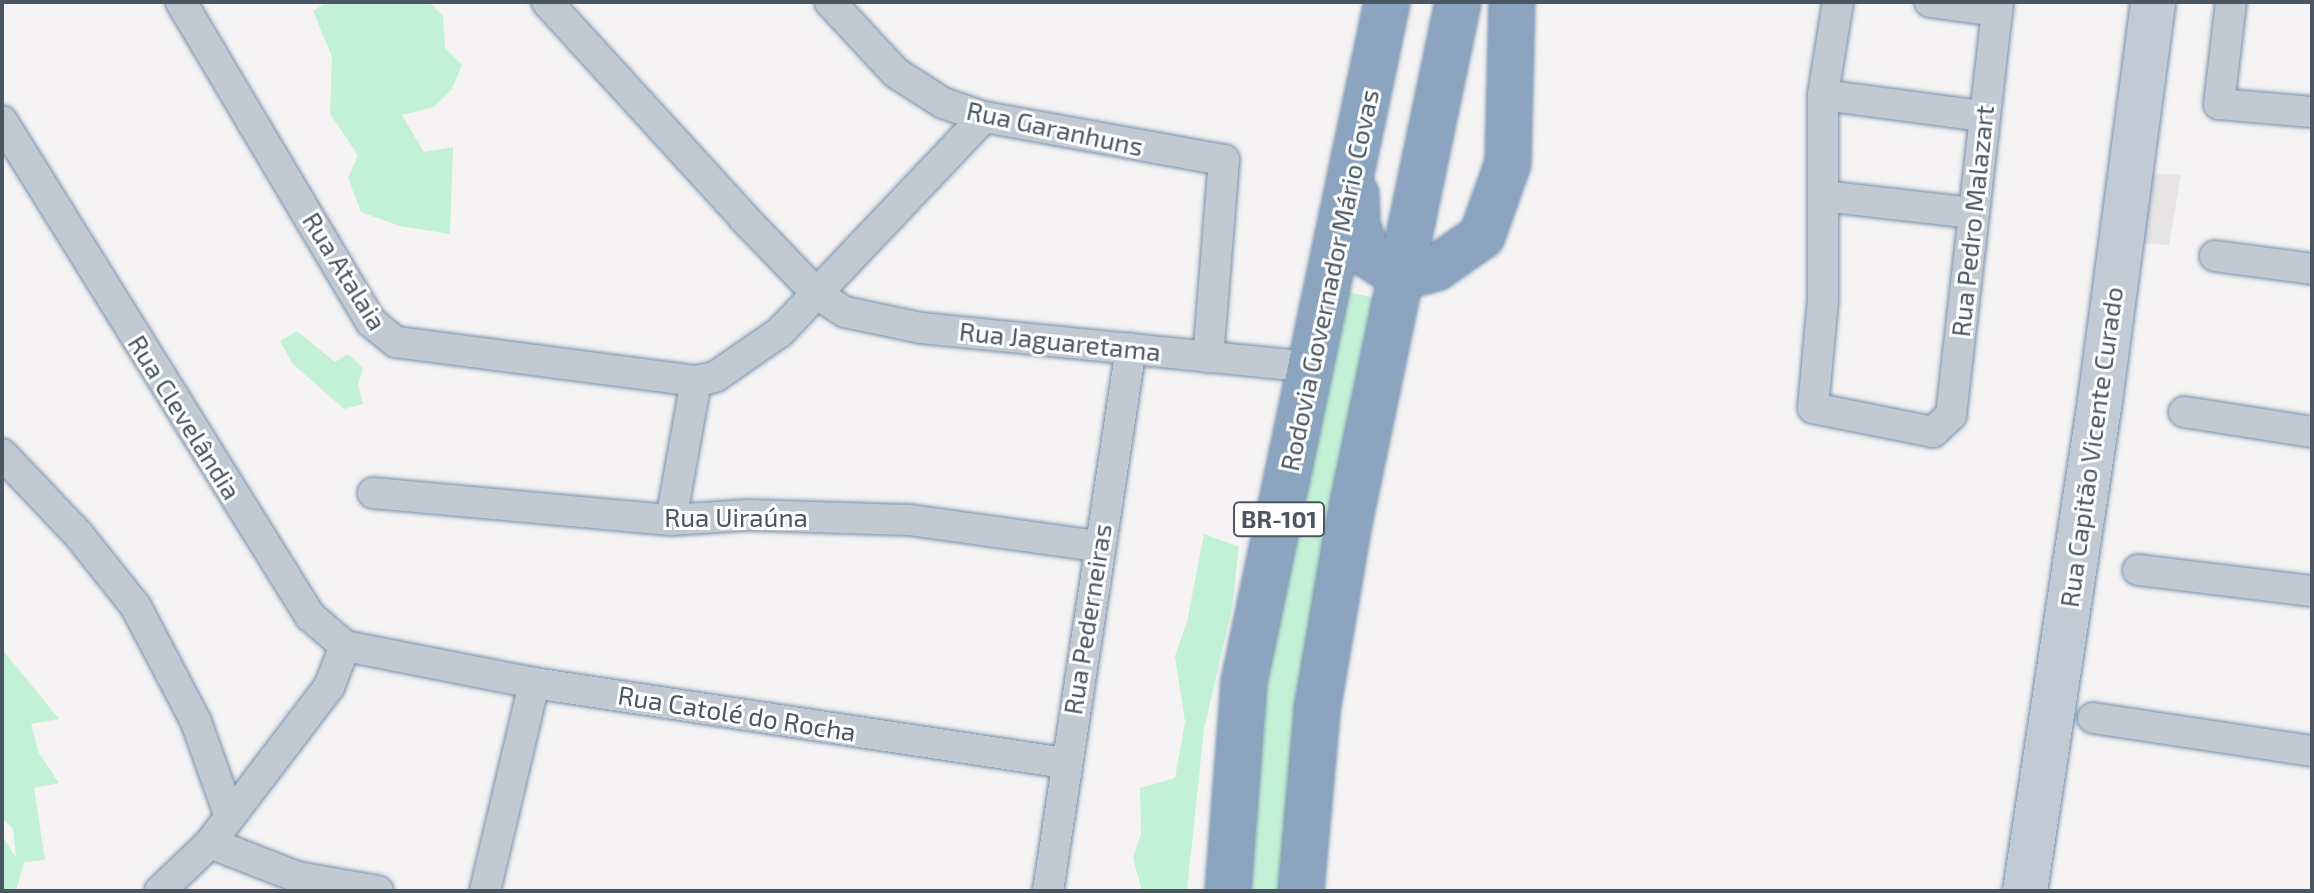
<!DOCTYPE html>
<html>
<head>
<meta charset="utf-8">
<style>
	body { margin:0 }
	#map { position:relative; width:2314px; height:893px; overflow:hidden; background:#f5f3f3; font-family:"Exo 2",sans-serif }
	div>[style] { position:absolute }
	.education>* { inset:0; background:#e6e4e5 }
	.green>* { inset:0; background:#c3f1d5 }
	.roads { filter:drop-shadow(0 0 2px #7690ad) drop-shadow(0 0 2px #7690ad) }
	.street>* { height:30px; margin:-15px; padding:0 15px; transform-origin:15px; border-radius:15px; background:#c1cad2 }
	.secondary>* { height:44px; margin:-22px; padding:0 22px; transform-origin:22px; border-radius:22px; background:#c1cbd6 }
	.highway>* { height:44px; margin:-22px; padding:0 22px; transform-origin:22px; border-radius:22px; background:#8ba5c1 }
	span { translate:-50% -50%; white-space:nowrap; text-align:center; line-height:1.15; -webkit-text-stroke:6px #fff; paint-order:stroke }
	.shield-label span { padding:2px 6px; background:#fff; border:2px solid; border-radius:6px; -webkit-text-stroke-width:0 }
	.shield-label { font-size:24px; color:#4a5661; font-weight:700 }
	.street-label { font-size:26px; color:#4a5661 }
	.frame { position:absolute; inset:0; border:4px solid #4a5661; pointer-events:none }
</style>
</head>
<body>
<div id="map">
	<div class="education">
		<div style="clip-path:polygon(2143px 173px,2181px 175px,2169px 245px,2134px 243px)"></div>
	</div>
	<div class="green">
		<div style="clip-path:polygon(327px 2px,429px 2px,443px 16px,445px 48px,462px 65px,452px 89px,434px 107px,402px 115px,424px 152px,453px 147px,450px 234px,400px 226px,361px 212px,348px 178px,358px 155px,330px 114px,332px 57px,313px 11px)"></div>
		<div style="clip-path:polygon(1339px 290px,1389px 301px,1291px 891px,1239px 891px,1245px 775px)"></div>
		<div style="clip-path:polygon(297px 331px,335px 362px,348px 354px,363px 368px,358px 385px,363px 404px,344px 409px,292px 363px,280px 341px)"></div>
		<div style="clip-path:polygon(1204px 534px,1239px 547px,1232px 608px,1204px 729px,1187px 891px,1142px 891px,1133px 858px,1141px 834px,1140px 788px,1175px 778px,1185px 722px,1175px 656px,1187px 622px)"></div>
		<div style="clip-path:polygon(2px 649px,59px 719px,31px 724px,39px 753px,59px 783px,34px 788px,45px 860px,24px 862px,16px 891px,2px 891px,2px 835px,16px 858px,13px 829px,2px 818px)"></div>
	</div>
	<div class="roads">
		<div class="street">
			<div style="left:181px;top:2px;width:372px;rotate:59.3deg"></div>
			<div style="left:371px;top:322px;width:32px;rotate:39deg"></div>
			<div style="left:396px;top:342px;width:303px;rotate:7.4deg"></div>
			<div style="left:696px;top:381px;width:19px;rotate:-12deg"></div>
			<div style="left:715px;top:377px;width:79px;rotate:-34.7deg"></div>
			<div style="left:780px;top:332px;width:296px;rotate:-46.5deg"></div>
			<div style="left:547px;top:2px;width:291px;rotate:47.6deg"></div>
			<div style="left:743px;top:217px;width:107px;rotate:46.1deg"></div>
			<div style="left:817px;top:294px;width:33px;rotate:33deg"></div>
			<div style="left:845px;top:312px;width:78px;rotate:11.9deg"></div>
			<div style="left:921px;top:328px;width:391px;rotate:5.7deg"></div>
			<div style="left:830px;top:2px;width:97px;rotate:47.1deg"></div>
			<div style="left:896px;top:73px;width:56px;rotate:32.6deg"></div>
			<div style="left:943px;top:103px;width:43px;rotate:18.9deg"></div>
			<div style="left:984px;top:117px;width:244px;rotate:10.2deg"></div>
			<div style="left:1224px;top:160px;width:198px;rotate:94.6deg"></div>
			<div style="left:1838px;top:2px;width:94px;rotate:99.2deg"></div>
			<div style="left:1823px;top:95px;width:205px;rotate:90deg"></div>
			<div style="left:1823px;top:300px;width:108px;rotate:95.3deg"></div>
			<div style="left:1813px;top:408px;width:122px;rotate:11.3deg"></div>
			<div style="left:1933px;top:432px;width:25px;rotate:-43deg"></div>
			<div style="left:1951px;top:415px;width:416px;rotate:-83.5deg"></div>
			<div style="left:1930px;top:2px;width:68px;rotate:7.7deg"></div>
			<div style="left:2231px;top:2px;width:103px;rotate:96.7deg"></div>
			<div style="left:2219px;top:104px;width:93px;rotate:4.9deg"></div>
			<div style="left:1823px;top:95px;width:161px;rotate:7.5deg"></div>
			<div style="left:2px;top:121px;width:583px;rotate:58.11deg"></div>
			<div style="left:310px;top:616px;width:46px;rotate:40.6deg"></div>
			<div style="left:345px;top:646px;width:193px;rotate:11.1deg"></div>
			<div style="left:534px;top:683px;width:537px;rotate:8.57deg"></div>
			<div style="left:1823px;top:196px;width:150px;rotate:6.5deg"></div>
			<div style="left:2215px;top:256px;width:98px;rotate:7.6deg"></div>
			<div style="left:2184px;top:412px;width:130px;rotate:8.9deg"></div>
			<div style="left:2px;top:454px;width:110px;rotate:46.5deg"></div>
			<div style="left:78px;top:534px;width:93px;rotate:51.5deg"></div>
			<div style="left:136px;top:607px;width:130px;rotate:62.4deg"></div>
			<div style="left:196px;top:722px;width:98px;rotate:70.3deg"></div>
			<div style="left:373px;top:493px;width:299px;rotate:5.2deg"></div>
			<div style="left:671px;top:520px;width:77px;rotate:-3.7deg"></div>
			<div style="left:748px;top:515px;width:161px;rotate:1.8deg"></div>
			<div style="left:909px;top:520px;width:190px;rotate:7.9deg"></div>
			<div style="left:671px;top:520px;width:141px;rotate:-79.8deg"></div>
			<div style="left:2138px;top:570px;width:175px;rotate:6.9deg"></div>
			<div style="left:2093px;top:718px;width:221px;rotate:8.6deg"></div>
			<div style="left:210px;top:843px;width:93px;rotate:21.3deg"></div>
			<div style="left:297px;top:877px;width:82px;rotate:9.8deg"></div>
			<div style="left:160px;top:891px;width:69px;rotate:-43.8deg"></div>
			<div style="left:210px;top:843px;width:196px;rotate:-52.7deg"></div>
			<div style="left:329px;top:687px;width:44px;rotate:-68.7deg"></div>
			<div style="left:485px;top:891px;width:214px;rotate:-76.7deg"></div>
			<div style="left:1048px;top:891px;width:549px;rotate:-81.31deg"></div>
		</div>
		<div class="secondary">
			<div style="left:2025px;top:891px;width:496px;rotate:-81.3deg"></div>
			<div style="left:2100px;top:401px;width:403px;rotate:-82.4deg"></div>
		</div>
		<div class="highway">
			<div style="left:1356px;top:194px;width:31px;rotate:88deg"></div>
			<div style="left:1357px;top:225px;width:32px;rotate:70deg"></div>
			<div style="left:1368px;top:255px;width:40px;rotate:32.9deg"></div>
			<div style="left:1402px;top:277px;width:35px;rotate:-15deg"></div>
			<div style="left:1436px;top:268px;width:56px;rotate:-34.8deg"></div>
			<div style="left:1482px;top:236px;width:77px;rotate:-70.4deg"></div>
			<div style="left:1508px;top:163px;width:161px;rotate:-88.6deg"></div>
			<div style="left:1228px;top:891px;width:210px;rotate:-85.6deg"></div>
			<div style="left:1244px;top:682px;width:695px;rotate:-78.12deg"></div>
			<div style="left:1301px;top:891px;width:182px;rotate:-84.9deg"></div>
			<div style="left:1317px;top:710px;width:190px;rotate:-80.3deg"></div>
			<div style="left:1349px;top:523px;width:532px;rotate:-78.18deg"></div>
		</div>
	</div>
	<div class="shield-label">
		<span style="left:1279px;top:519px">BR-101</span>
	</div>
	<div class="street-label">
		<span style="left:1055px;top:128px;rotate:12deg">Rua Garanhuns</span>
		<span style="left:1972px;top:221px;rotate:-84deg">Rua Pedro Malazart</span>
		<span style="left:345px;top:271px;rotate:58deg">Rua Atalaia</span>
		<span style="left:1329px;top:280px;rotate:-78deg">Rodovia Governador Mário Covas</span>
		<span style="left:1060px;top:341px;rotate:6deg">Rua Jaguaretama</span>
		<span style="left:185px;top:417px;rotate:58deg">Rua Clevelândia</span>
		<span style="left:2091px;top:447px;rotate:-82deg">Rua Capitão Vicente Curado</span>
		<span style="left:736px;top:517px">Rua Uiraúna</span>
		<span style="left:1087px;top:619px;rotate:-81deg">Rua Pederneiras</span>
		<span style="left:737px;top:713px;rotate:9deg">Rua Catolé do Rocha</span>
	</div>
	<div class="frame"></div>
</div>
</body>
</html>
